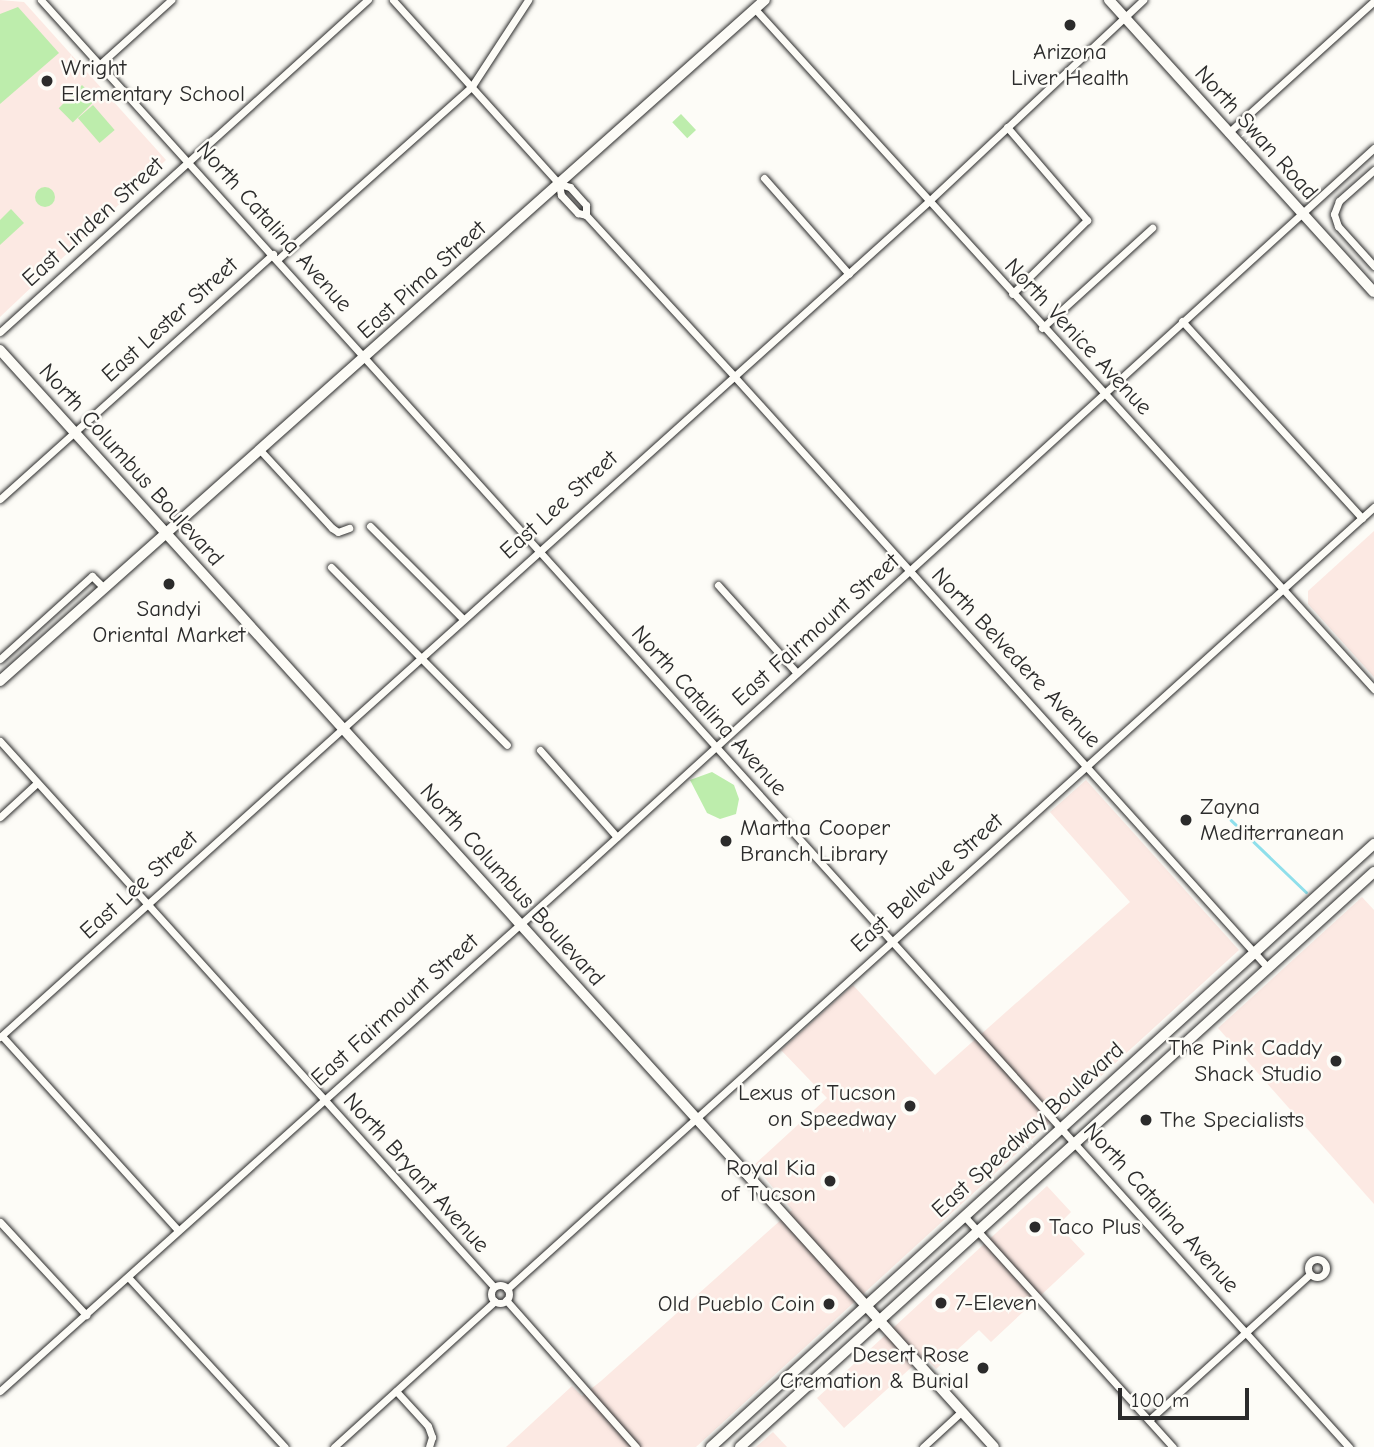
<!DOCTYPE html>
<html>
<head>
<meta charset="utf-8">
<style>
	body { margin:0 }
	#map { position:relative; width:1374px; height:1447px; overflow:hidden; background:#fdfcf7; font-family:"Comic Neue",sans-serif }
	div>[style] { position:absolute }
	.built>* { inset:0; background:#fce9e3 }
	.green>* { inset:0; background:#bdedac; transform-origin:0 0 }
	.round { border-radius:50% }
	.stream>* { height:2.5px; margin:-1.25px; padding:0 1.25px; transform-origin:1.25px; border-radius:1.25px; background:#8fdfeb }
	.roads { filter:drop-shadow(0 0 2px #2b2b2b) drop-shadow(0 0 2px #2b2b2b) }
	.street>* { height:7px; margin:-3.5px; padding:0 3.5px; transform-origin:3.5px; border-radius:3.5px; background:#fdfcf7 }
	.street>.ring { margin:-3.5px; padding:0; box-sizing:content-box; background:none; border:7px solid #fdfcf7; border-radius:50% }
	.secondary>* { height:10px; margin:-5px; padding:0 5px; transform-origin:5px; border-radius:5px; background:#fdfcf7 }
	.primary>* { height:10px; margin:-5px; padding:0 5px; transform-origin:5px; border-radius:5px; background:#fdfcf7 }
	.dots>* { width:19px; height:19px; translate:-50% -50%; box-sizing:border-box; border:4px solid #fdfcf7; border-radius:50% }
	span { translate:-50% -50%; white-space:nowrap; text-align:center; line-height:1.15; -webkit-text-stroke:5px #fdfcf7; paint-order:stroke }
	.poi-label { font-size:23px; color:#2b2b2b }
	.left { translate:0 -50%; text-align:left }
	.right { translate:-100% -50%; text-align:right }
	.street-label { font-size:23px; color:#2b2b2b }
	.scale { position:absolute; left:1118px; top:1388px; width:131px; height:32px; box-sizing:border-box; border:4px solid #2b2b2b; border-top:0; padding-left:9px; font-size:21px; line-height:24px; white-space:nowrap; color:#2b2b2b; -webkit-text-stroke:5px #fdfcf7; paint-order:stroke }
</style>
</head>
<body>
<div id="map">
	<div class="built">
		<div style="clip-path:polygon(0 0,24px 2px,166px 160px,0 317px)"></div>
		<div style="clip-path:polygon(1374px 531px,1374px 677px,1308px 604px,1308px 591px)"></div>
		<div style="clip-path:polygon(1086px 780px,1239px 950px,696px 1447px,506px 1447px,572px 1386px,582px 1396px,601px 1381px,792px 1210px,754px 1165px,827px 1098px,781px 1050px,853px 985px,935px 1075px,1130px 902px,1050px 812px)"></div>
		<div style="clip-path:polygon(1362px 897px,1374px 910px,1374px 1204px,1218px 1028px)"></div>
		<div style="clip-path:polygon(1047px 1186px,1071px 1212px,1058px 1225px,1085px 1254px,991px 1342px,979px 1330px,936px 1369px,924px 1356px,844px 1428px,817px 1398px)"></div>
		<div style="clip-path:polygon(773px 1432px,787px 1447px,756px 1447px)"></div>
	</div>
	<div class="green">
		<div style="clip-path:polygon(18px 7px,59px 53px,0 104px,0 14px)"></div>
		<div style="left:82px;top:85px;width:20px;height:33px;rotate:45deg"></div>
		<div style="left:93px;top:105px;width:33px;height:20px;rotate:49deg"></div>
		<div style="left:681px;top:114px;width:22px;height:12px;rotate:47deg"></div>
		<div class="round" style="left:35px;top:187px;width:20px;height:20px"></div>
		<div style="clip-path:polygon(11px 209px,24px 223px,0 245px,0 220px)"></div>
		<div style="clip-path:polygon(712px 772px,734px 785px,739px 799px,736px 814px,720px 819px,707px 813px,690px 780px)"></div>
	</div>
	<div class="stream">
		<div style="left:1231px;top:820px;width:104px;rotate:43.8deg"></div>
	</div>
	<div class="roads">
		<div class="street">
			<div style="left:41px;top:0;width:1951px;rotate:47.89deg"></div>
			<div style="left:393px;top:0;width:248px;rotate:47.9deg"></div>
			<div style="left:755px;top:9px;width:920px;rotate:47.69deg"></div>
			<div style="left:100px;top:64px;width:96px;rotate:-42deg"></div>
			<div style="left:1007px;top:127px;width:123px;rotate:49.3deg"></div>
			<div style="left:1087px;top:220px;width:105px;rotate:135.4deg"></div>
			<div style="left:1228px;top:133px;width:197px;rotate:-42.1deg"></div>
			<div style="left:1374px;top:170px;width:47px;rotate:138.5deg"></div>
			<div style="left:1339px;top:201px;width:14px;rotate:111deg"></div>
			<div style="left:1334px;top:214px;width:13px;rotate:72deg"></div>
			<div style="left:1338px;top:226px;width:54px;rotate:48deg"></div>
			<div style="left:764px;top:178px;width:128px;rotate:48.5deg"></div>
			<div style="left:586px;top:215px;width:10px;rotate:-90deg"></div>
			<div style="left:586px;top:205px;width:24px;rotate:-132deg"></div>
			<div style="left:570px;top:187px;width:11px;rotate:-165deg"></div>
			<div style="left:559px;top:184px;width:11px;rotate:80deg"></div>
			<div style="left:561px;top:195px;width:25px;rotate:47deg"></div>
			<div style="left:578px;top:213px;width:8px;rotate:14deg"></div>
			<div style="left:586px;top:215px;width:217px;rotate:47.4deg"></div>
			<div style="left:733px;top:375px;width:799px;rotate:47.94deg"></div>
			<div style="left:278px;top:259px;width:260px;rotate:-41.7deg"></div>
			<div style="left:472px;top:86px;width:103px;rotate:-56.9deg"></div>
			<div style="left:1182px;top:321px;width:267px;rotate:47.6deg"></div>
			<div style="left:1042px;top:328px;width:149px;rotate:-42.3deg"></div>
			<div style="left:0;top:332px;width:496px;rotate:-42.1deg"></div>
			<div style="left:260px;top:450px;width:106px;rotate:47.3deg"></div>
			<div style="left:332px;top:528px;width:7px;rotate:34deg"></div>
			<div style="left:338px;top:532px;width:12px;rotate:-20deg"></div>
			<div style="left:0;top:499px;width:367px;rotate:-41.9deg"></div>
			<div style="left:370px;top:526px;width:132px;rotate:45deg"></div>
			<div style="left:331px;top:567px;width:250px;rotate:45.3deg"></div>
			<div style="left:718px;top:585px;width:118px;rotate:48.1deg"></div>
			<div style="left:0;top:659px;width:124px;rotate:-42.1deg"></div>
			<div style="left:92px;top:576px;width:17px;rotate:45deg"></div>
			<div style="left:0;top:741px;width:736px;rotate:47.86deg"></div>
			<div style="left:540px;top:750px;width:116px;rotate:48.5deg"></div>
			<div style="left:0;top:817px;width:50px;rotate:-42.6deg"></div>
			<div style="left:2px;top:1036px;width:262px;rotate:47.8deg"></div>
			<div style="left:0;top:1037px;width:1250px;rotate:-41.98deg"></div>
			<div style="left:929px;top:201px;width:294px;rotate:-43.2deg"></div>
			<div style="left:965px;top:1217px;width:310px;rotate:47.9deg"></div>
			<div style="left:0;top:1222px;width:127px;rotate:47.2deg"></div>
			<div class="ring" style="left:1308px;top:1259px;width:11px;height:11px"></div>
			<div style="left:128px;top:1277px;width:231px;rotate:47.3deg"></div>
			<div class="ring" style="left:491px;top:1285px;width:11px;height:11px"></div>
			<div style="left:507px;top:1289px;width:1168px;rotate:-42.05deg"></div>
			<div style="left:506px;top:1300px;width:196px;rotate:48.5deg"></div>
			<div style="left:0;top:1391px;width:785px;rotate:-41.9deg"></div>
			<div style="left:584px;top:867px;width:1068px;rotate:-42.31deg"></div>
			<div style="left:396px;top:1391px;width:47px;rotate:47.6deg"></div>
			<div style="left:428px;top:1426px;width:12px;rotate:70deg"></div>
			<div style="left:432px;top:1437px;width:10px;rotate:107deg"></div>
			<div style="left:1149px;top:1420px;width:217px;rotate:-42.2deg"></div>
			<div style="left:334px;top:1447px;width:217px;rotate:-42.2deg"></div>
			<div style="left:923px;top:1447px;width:53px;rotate:-42.7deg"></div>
		</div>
		<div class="secondary">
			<div style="left:0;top:350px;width:1480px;rotate:47.82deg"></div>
			<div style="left:0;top:681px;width:1024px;rotate:-41.68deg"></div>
		</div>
		<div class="primary">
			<div style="left:1109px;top:0;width:394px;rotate:47.8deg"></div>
			<div style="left:711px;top:1447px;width:896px;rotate:-42.29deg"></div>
			<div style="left:740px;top:1447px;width:856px;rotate:-42.21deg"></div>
		</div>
	</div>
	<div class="dots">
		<div style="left:1070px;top:25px;background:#2b2b2b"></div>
		<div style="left:47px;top:81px;background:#2b2b2b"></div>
		<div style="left:169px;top:584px;background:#2b2b2b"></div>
		<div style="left:1186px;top:820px;background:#2b2b2b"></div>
		<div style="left:726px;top:841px;background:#2b2b2b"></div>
		<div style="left:1336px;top:1061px;background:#2b2b2b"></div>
		<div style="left:910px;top:1106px;background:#2b2b2b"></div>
		<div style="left:1146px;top:1120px;background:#2b2b2b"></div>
		<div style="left:830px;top:1181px;background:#2b2b2b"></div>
		<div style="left:1035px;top:1227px;background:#2b2b2b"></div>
		<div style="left:941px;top:1303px;background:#2b2b2b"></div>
		<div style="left:829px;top:1304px;background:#2b2b2b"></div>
		<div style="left:983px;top:1368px;background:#2b2b2b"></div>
	</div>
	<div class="poi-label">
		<span style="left:1070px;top:65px">Arizona<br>Liver Health</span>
		<span class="left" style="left:61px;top:81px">Wright<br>Elementary School</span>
		<span style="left:169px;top:622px">Sandyi<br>Oriental Market</span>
		<span class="left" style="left:1200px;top:820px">Zayna<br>Mediterranean</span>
		<span class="left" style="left:740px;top:841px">Martha Cooper<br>Branch Library</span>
		<span class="right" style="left:1322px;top:1061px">The Pink Caddy<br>Shack Studio</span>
		<span class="right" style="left:896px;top:1106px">Lexus of Tucson<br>on Speedway</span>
		<span class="left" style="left:1160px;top:1120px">The Specialists</span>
		<span class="right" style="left:816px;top:1181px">Royal Kia<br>of Tucson</span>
		<span class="left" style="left:1049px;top:1227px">Taco Plus</span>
		<span class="left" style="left:955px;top:1303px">7-Eleven</span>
		<span class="right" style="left:815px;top:1304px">Old Pueblo Coin</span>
		<span class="right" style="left:969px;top:1368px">Desert Rose<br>Cremation &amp; Burial</span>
	</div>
	<div class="street-label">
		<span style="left:1256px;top:133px;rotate:48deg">North Swan Road</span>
		<span style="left:93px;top:222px;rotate:-42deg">East Linden Street</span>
		<span style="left:274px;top:227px;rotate:48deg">North Catalina Avenue</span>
		<span style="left:422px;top:280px;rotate:-42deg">East Pima Street</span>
		<span style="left:170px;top:320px;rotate:-42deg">East Lester Street</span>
		<span style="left:1078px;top:337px;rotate:47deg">North Venice Avenue</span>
		<span style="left:131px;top:465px;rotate:48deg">North Columbus Boulevard</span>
		<span style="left:559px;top:505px;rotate:-42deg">East Lee Street</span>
		<span style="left:816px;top:630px;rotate:-42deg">East Fairmount Street</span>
		<span style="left:1016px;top:658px;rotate:47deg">North Belvedere Avenue</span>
		<span style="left:709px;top:711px;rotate:48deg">North Catalina Avenue</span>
		<span style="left:927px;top:883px;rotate:-42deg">East Bellevue Street</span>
		<span style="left:139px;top:885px;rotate:-42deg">East Lee Street</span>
		<span style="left:512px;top:885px;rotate:48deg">North Columbus Boulevard</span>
		<span style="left:395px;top:1010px;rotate:-42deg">East Fairmount Street</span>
		<span style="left:1028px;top:1130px;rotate:-42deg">East Speedway Boulevard</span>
		<span style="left:416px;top:1173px;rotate:48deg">North Bryant Avenue</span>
		<span style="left:1161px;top:1208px;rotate:48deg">North Catalina Avenue</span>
	</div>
	<div class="scale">100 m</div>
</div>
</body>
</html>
